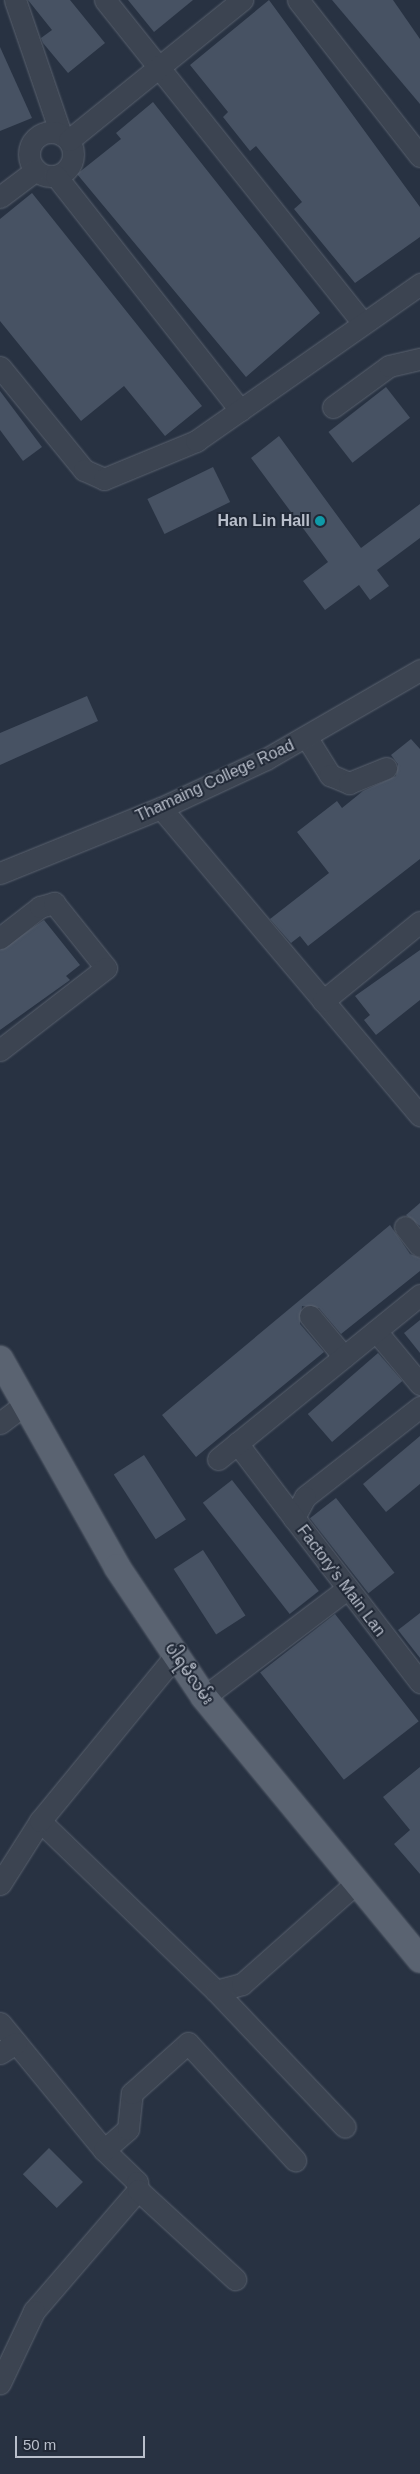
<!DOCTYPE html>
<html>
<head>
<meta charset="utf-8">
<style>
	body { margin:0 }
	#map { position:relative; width:420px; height:2474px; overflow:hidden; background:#283242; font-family:Arial,"Noto Sans Myanmar",sans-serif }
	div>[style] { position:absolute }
	.building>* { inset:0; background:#475263; transform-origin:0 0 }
	.roads { filter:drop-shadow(0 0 1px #5a626f) drop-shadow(0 0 1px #5a626f) }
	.minor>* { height:21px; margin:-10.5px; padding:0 10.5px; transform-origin:10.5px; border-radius:10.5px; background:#3c4451 }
	.minor>.ring { margin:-10.5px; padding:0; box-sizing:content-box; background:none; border:21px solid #3c4451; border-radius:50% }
	.major>* { height:26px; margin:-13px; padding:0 13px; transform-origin:13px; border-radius:13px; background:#5a6371 }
	.dots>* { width:14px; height:14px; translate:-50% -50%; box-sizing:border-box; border:2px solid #212937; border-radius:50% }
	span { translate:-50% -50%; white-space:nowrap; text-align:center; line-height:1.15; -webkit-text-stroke:4px #212937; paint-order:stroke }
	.poi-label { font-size:16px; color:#b9bfcb; font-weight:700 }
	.right { translate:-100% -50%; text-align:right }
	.street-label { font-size:16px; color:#b9bfcb }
	.scale { position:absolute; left:15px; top:2436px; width:130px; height:22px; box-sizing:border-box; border:2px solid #b9bfcb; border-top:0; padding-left:6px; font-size:15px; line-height:18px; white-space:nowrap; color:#b9bfcb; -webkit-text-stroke:4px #212937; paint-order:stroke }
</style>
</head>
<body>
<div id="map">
	<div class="building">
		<div style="clip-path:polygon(28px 0,70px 0,105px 43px,68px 73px,43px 43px,41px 38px,52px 30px)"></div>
		<div style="clip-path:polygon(128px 0,193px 0,154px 32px)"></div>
		<div style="clip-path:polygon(269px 0,420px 207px,420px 237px,355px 283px,294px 209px,302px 202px,256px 146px,250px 151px,223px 117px,228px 112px,190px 65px)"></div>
		<div style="clip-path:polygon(332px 0,393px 0,420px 39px,420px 104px)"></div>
		<div style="clip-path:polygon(0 47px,32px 118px,0 131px)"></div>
		<div style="clip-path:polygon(153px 102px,320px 313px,246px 377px,77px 174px,121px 139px,116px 133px)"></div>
		<div style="clip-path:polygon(32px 193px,202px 406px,165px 436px,124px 386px,81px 421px,0 321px,0 219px)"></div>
		<div style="left:386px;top:387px;width:39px;height:73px;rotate:52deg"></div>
		<div style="clip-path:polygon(0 391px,42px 447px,23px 461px,0 430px)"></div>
		<div style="clip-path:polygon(279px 436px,361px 548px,420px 504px,420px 538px,377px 570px,389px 586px,370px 600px,359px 585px,325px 610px,303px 581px,328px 562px,251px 458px)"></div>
		<div style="left:213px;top:467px;width:39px;height:73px;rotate:64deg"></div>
		<div style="clip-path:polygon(87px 696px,98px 721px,0 765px,0 733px)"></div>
		<div style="clip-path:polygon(411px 739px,420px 749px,420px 859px,308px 946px,300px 936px,291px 943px,270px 919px,329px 873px,297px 832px,337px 801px,342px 808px,363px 791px,396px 776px,398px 764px,391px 755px)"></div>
		<div style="clip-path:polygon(44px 920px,80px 965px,66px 976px,70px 980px,0 1030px,0 950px)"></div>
		<div style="clip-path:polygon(420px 950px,420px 1000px,376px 1035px,364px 1020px,370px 1015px,355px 996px)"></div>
		<div style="clip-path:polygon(420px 1203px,420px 1226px,406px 1215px)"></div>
		<div style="clip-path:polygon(390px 1225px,410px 1254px,420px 1258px,420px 1271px,341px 1334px,319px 1308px,302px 1306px,300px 1324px,324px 1352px,196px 1457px,162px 1415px)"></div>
		<div style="clip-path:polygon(420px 1320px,420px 1353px,404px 1333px)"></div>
		<div style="left:378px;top:1353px;width:37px;height:93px;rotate:49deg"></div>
		<div style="clip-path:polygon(420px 1436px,420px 1484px,386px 1512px,363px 1484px)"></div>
		<div style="left:144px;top:1455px;width:77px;height:36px;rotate:57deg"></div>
		<div style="left:232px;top:1480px;width:141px;height:37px;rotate:52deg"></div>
		<div style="left:336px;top:1498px;width:95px;height:33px;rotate:52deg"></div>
		<div style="left:203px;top:1550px;width:78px;height:35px;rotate:57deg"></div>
		<div style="clip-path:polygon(420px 1613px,420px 1658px,398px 1630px)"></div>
		<div style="left:335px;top:1614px;width:136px;height:95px;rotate:52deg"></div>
		<div style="clip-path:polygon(420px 1767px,420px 1874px,394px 1844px,410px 1830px,383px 1797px)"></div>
		<div style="left:49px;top:2148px;width:48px;height:37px;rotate:45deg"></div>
	</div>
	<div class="roads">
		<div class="minor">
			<div style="left:15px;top:0;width:142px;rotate:71.1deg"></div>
			<div style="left:105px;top:0;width:413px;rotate:51.4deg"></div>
			<div style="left:298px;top:0;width:198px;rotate:52deg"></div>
			<div class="ring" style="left:29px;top:132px;width:23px;height:23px"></div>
			<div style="left:69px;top:140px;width:223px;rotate:-39deg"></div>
			<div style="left:56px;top:176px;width:298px;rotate:51.8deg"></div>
			<div style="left:0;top:197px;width:45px;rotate:-36.9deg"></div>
			<div style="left:0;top:367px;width:133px;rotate:50.8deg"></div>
			<div style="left:84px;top:470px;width:22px;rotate:24deg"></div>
			<div style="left:104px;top:479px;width:100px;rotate:-22.4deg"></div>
			<div style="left:196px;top:441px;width:274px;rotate:-35deg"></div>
			<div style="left:333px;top:407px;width:69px;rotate:-36.2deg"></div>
			<div style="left:389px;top:366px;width:32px;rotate:-13deg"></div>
			<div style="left:307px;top:738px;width:44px;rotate:58.1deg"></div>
			<div style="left:330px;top:775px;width:21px;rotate:23deg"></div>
			<div style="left:349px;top:783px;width:40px;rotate:-22deg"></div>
			<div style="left:161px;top:808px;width:402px;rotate:49.9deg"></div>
			<div style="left:0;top:873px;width:174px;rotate:-22deg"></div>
			<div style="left:161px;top:808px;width:116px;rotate:-25deg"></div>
			<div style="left:266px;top:759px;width:178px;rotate:-30deg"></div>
			<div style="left:0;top:938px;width:51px;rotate:-37.8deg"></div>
			<div style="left:40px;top:907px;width:15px;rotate:-16deg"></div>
			<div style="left:54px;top:903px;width:83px;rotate:51.3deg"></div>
			<div style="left:106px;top:968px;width:134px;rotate:142.3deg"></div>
			<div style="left:323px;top:1001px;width:125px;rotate:-39.2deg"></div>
			<div style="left:405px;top:1227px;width:24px;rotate:52deg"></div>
			<div style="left:310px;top:1316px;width:53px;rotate:50.3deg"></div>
			<div style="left:376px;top:1331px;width:69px;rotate:50.3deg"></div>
			<div style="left:420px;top:1407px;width:146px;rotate:142deg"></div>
			<div style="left:305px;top:1497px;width:24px;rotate:118deg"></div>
			<div style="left:294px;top:1518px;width:207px;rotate:52.5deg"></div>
			<div style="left:0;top:1423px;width:30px;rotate:-37deg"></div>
			<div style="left:237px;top:1443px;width:94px;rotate:52.8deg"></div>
			<div style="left:218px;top:1459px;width:260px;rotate:-39.1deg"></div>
			<div style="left:204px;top:1697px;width:179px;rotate:-37.1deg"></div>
			<div style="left:40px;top:1821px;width:245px;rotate:44deg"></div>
			<div style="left:216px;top:1991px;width:27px;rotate:-15deg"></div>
			<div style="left:242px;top:1984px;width:151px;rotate:-41.5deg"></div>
			<div style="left:0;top:1884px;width:75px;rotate:-57.6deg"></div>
			<div style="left:40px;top:1821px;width:215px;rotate:-50.7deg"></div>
			<div style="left:216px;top:1991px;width:187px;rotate:46.5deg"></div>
			<div style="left:0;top:2023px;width:164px;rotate:50.7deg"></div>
			<div style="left:104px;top:2150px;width:46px;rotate:44.1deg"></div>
			<div style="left:137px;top:2182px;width:8px;rotate:83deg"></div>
			<div style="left:138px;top:2190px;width:160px;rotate:130.7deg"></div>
			<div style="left:34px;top:2311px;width:80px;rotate:115.3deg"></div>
			<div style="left:0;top:2053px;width:19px;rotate:-32deg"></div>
			<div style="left:104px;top:2150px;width:32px;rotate:-41deg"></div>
			<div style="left:128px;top:2129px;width:36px;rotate:-84deg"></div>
			<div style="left:132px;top:2093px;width:75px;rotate:-41.8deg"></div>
			<div style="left:188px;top:2043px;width:159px;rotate:47.6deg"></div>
			<div style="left:138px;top:2190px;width:132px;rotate:42.5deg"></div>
		</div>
		<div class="major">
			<div style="left:0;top:1359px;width:239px;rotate:60.6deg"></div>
			<div style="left:117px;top:1567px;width:156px;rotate:56.2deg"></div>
			<div style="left:204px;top:1697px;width:340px;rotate:50.5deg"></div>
		</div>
	</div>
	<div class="dots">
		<div style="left:320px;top:521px;background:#0f9aa8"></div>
	</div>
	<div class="poi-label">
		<span class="right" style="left:310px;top:521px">Han Lin Hall</span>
	</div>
	<div class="street-label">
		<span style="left:215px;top:781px;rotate:-25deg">Thamaing College Road</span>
		<span style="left:341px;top:1581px;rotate:53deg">Factory's Main Lan</span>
		<span style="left:189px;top:1674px;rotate:55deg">ပါရမီလမ်း</span>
	</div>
	<div class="scale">50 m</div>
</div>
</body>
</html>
